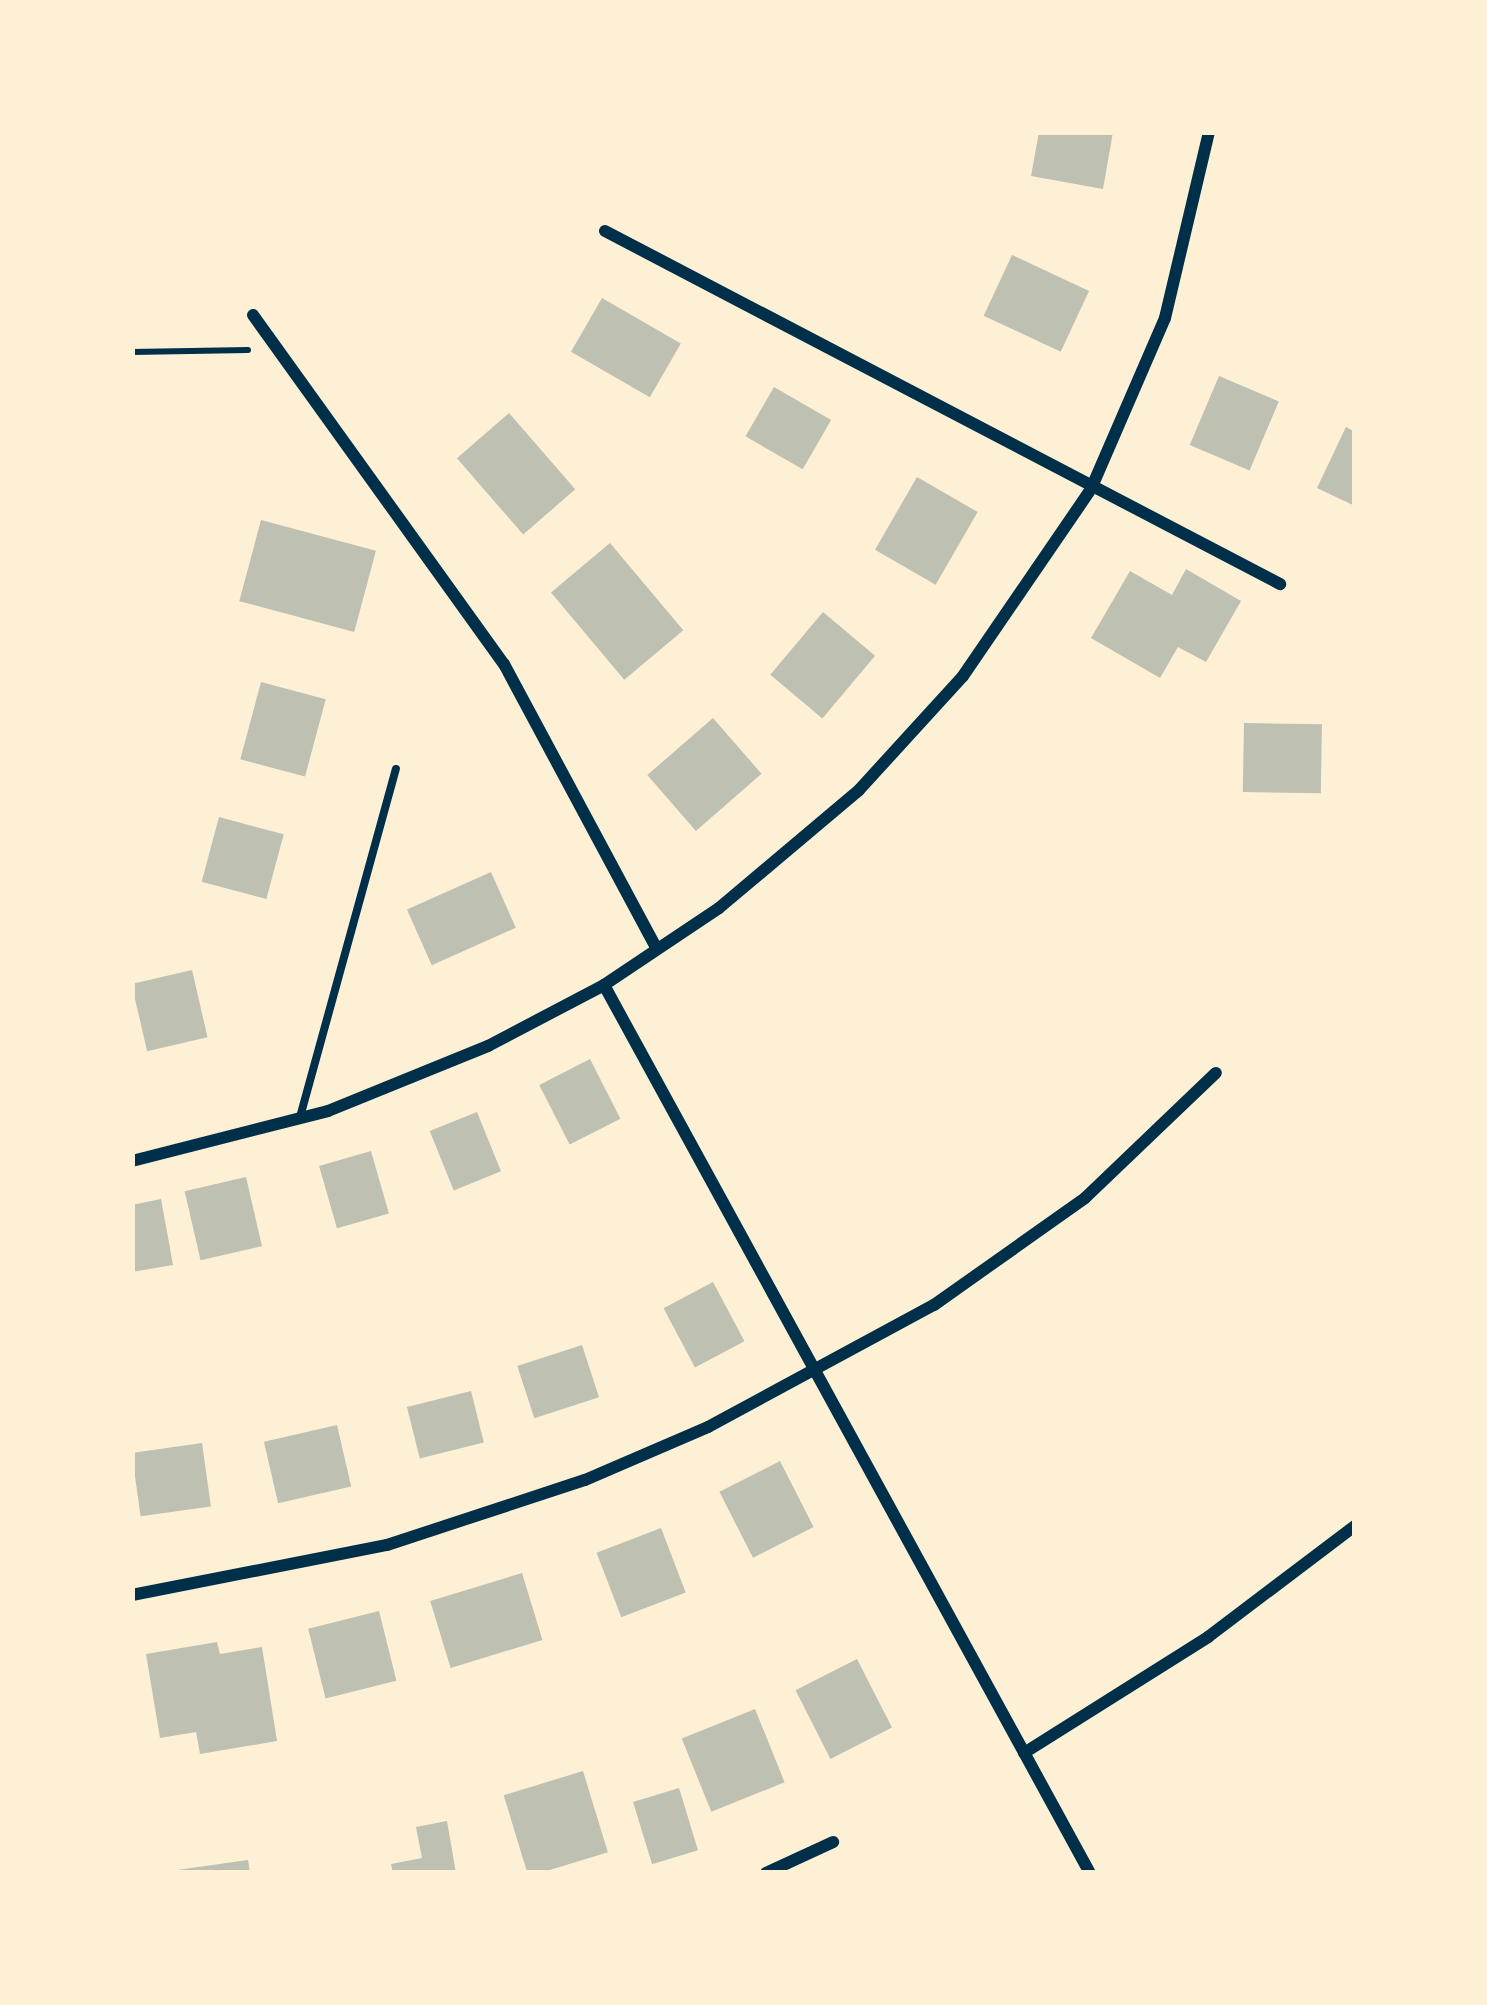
<!DOCTYPE html>
<html>
<head>
<meta charset="utf-8">
<style>
	body { margin:0 }
	#map { position:relative; width:1487px; height:2005px; overflow:hidden; background:#fdf0d5; font-family:"Nunito Sans",sans-serif }
	div>[style] { position:absolute }
	.building>* { inset:0; background:#bec0b2; transform-origin:0 0 }
	.path>* { height:6px; margin:-3px; padding:0 3px; transform-origin:3px; border-radius:3px; background:#003049 }
	.service>* { height:8px; margin:-4px; padding:0 4px; transform-origin:4px; border-radius:4px; background:#003049 }
	.minor>* { height:12px; margin:-6px; padding:0 6px; transform-origin:6px; border-radius:6px; background:#003049 }
	span { translate:-50% -50%; white-space:nowrap; text-align:center; line-height:1.15; -webkit-text-stroke:10px #fdf0d5; paint-order:stroke }
	.frame { position:absolute; inset:0; border:135px solid #fdf0d5; pointer-events:none }
</style>
</head>
<body>
<div id="map">
	<div class="building">
		<div style="clip-path:polygon(1039px 132px,1113px 132px,1103px 189px,1031px 176px)"></div>
		<div style="left:1012px;top:255px;width:85px;height:67px;rotate:25deg"></div>
		<div style="left:602px;top:298px;width:91px;height:62px;rotate:30deg"></div>
		<div style="left:1219px;top:376px;width:65px;height:75px;rotate:23deg"></div>
		<div style="left:774px;top:387px;width:66px;height:57px;rotate:30deg"></div>
		<div style="left:509px;top:413px;width:101px;height:69px;rotate:49deg"></div>
		<div style="clip-path:polygon(1346px 427px,1355px 432px,1355px 506px,1317px 488px)"></div>
		<div style="left:917px;top:477px;width:70px;height:84px;rotate:30deg"></div>
		<div style="left:261px;top:520px;width:119px;height:84px;rotate:15deg"></div>
		<div style="left:610px;top:543px;width:114px;height:77px;rotate:50deg"></div>
		<div style="clip-path:polygon(1186px 569px,1241px 601px,1206px 662px,1178px 647px,1160px 678px,1091px 638px,1130px 571px,1172px 595px)"></div>
		<div style="left:823px;top:612px;width:68px;height:82px;rotate:40deg"></div>
		<div style="left:261px;top:682px;width:67px;height:80px;rotate:15deg"></div>
		<div style="left:713px;top:718px;width:74px;height:87px;rotate:49deg"></div>
		<div style="left:1244px;top:723px;width:78px;height:69px;rotate:1deg"></div>
		<div style="left:219px;top:817px;width:67px;height:67px;rotate:15deg"></div>
		<div style="left:491px;top:872px;width:61px;height:92px;rotate:66deg"></div>
		<div style="left:192px;top:970px;width:69px;height:62px;rotate:77deg"></div>
		<div style="left:590px;top:1059px;width:67px;height:57px;rotate:63deg"></div>
		<div style="left:477px;top:1112px;width:64px;height:51px;rotate:68deg"></div>
		<div style="left:371px;top:1151px;width:65px;height:54px;rotate:74deg"></div>
		<div style="left:246px;top:1177px;width:71px;height:63px;rotate:77deg"></div>
		<div style="clip-path:polygon(161px 1199px,173px 1265px,132px 1272px,132px 1205px)"></div>
		<div style="left:713px;top:1282px;width:67px;height:56px;rotate:62deg"></div>
		<div style="left:582px;top:1345px;width:55px;height:68px;rotate:72deg"></div>
		<div style="left:471px;top:1391px;width:53px;height:66px;rotate:76deg"></div>
		<div style="left:337px;top:1425px;width:63px;height:75px;rotate:77deg"></div>
		<div style="left:202px;top:1443px;width:64px;height:71px;rotate:82deg"></div>
		<div style="left:780px;top:1461px;width:74px;height:68px;rotate:63deg"></div>
		<div style="left:661px;top:1528px;width:69px;height:69px;rotate:69deg"></div>
		<div style="left:522px;top:1573px;width:70px;height:96px;rotate:73deg"></div>
		<div style="left:379px;top:1611px;width:72px;height:73px;rotate:76deg"></div>
		<div style="clip-path:polygon(217px 1642px,220px 1654px,262px 1647px,277px 1741px,200px 1754px,196px 1732px,160px 1738px,146px 1654px)"></div>
		<div style="left:857px;top:1659px;width:77px;height:69px;rotate:63deg"></div>
		<div style="left:755px;top:1709px;width:79px;height:79px;rotate:68deg"></div>
		<div style="left:583px;top:1771px;width:85px;height:83px;rotate:73deg"></div>
		<div style="left:679px;top:1788px;width:65px;height:48px;rotate:73deg"></div>
		<div style="clip-path:polygon(447px 1821px,456px 1873px,393px 1873px,391px 1864px,422px 1858px,416px 1827px)"></div>
		<div style="clip-path:polygon(248px 1860px,250px 1873px,177px 1873px,177px 1870px)"></div>
	</div>
	<div class="path">
		<div style="left:132px;top:352px;width:116px;rotate:-1deg"></div>
	</div>
	<div class="service">
		<div style="left:300px;top:1117px;width:361px;rotate:-74.6deg"></div>
	</div>
	<div class="minor">
		<div style="left:605px;top:231px;width:762px;rotate:27.61deg"></div>
		<div style="left:253px;top:315px;width:430px;rotate:54.3deg"></div>
		<div style="left:504px;top:664px;width:323px;rotate:61.8deg"></div>
		<div style="left:604px;top:985px;width:1012px;rotate:61.31deg"></div>
		<div style="left:132px;top:1161px;width:202px;rotate:-14.3deg"></div>
		<div style="left:328px;top:1111px;width:173px;rotate:-22.1deg"></div>
		<div style="left:488px;top:1046px;width:131px;rotate:-27.7deg"></div>
		<div style="left:604px;top:985px;width:138px;rotate:-33.8deg"></div>
		<div style="left:719px;top:908px;width:183px;rotate:-40.1deg"></div>
		<div style="left:859px;top:790px;width:154px;rotate:-47.6deg"></div>
		<div style="left:963px;top:676px;width:227px;rotate:-55.6deg"></div>
		<div style="left:1091px;top:489px;width:186px;rotate:-66.6deg"></div>
		<div style="left:1165px;top:318px;width:191px;rotate:-76.7deg"></div>
		<div style="left:132px;top:1595px;width:260px;rotate:-11.1deg"></div>
		<div style="left:387px;top:1545px;width:208px;rotate:-18.2deg"></div>
		<div style="left:585px;top:1480px;width:134px;rotate:-23.3deg"></div>
		<div style="left:708px;top:1427px;width:257px;rotate:-28.4deg"></div>
		<div style="left:934px;top:1305px;width:185px;rotate:-35.3deg"></div>
		<div style="left:1085px;top:1198px;width:181px;rotate:-43.7deg"></div>
		<div style="left:1024px;top:1753px;width:218px;rotate:-32.2deg"></div>
		<div style="left:1208px;top:1637px;width:184px;rotate:-37.1deg"></div>
		<div style="left:766px;top:1873px;width:74px;rotate:-24.8deg"></div>
	</div>
	<div class="frame"></div>
</div>
</body>
</html>
